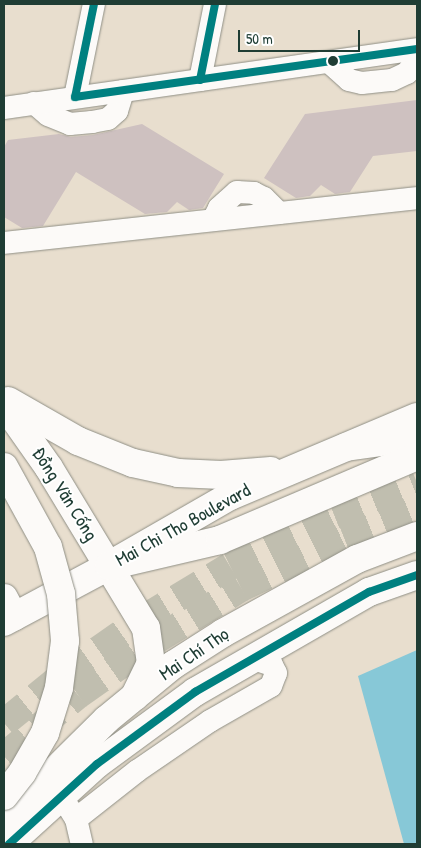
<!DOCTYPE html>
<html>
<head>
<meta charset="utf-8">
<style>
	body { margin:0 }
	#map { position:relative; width:421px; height:848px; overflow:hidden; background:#e8dece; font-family:"Patrick Hand",sans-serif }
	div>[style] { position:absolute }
	.water>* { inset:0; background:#87c8d7 }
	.building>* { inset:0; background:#cec1c0 }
	.highway-tunnel>* { height:28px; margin-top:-14px; transform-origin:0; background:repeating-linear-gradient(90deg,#c0beaf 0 28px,transparent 0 42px) }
	.roads { filter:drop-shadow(0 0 1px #8f8f85) drop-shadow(0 0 1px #8f8f85) }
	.minor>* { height:22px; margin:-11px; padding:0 11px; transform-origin:11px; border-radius:11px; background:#fcfaf8 }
	.major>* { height:28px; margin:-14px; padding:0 14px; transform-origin:14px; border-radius:14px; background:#fcfaf8 }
	.highway>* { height:28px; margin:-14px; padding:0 14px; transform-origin:14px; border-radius:14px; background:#fcfaf8 }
	.bridges { filter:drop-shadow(0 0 1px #8f8f85) drop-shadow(0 0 1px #8f8f85) }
	.major-bridge>* { height:28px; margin:-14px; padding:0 14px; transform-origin:14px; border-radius:14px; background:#fcfaf8 }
	.bus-1>* { height:8px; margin:-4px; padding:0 4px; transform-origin:4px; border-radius:4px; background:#008080 }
	.dots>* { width:14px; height:14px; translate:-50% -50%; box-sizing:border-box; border:2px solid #fff; border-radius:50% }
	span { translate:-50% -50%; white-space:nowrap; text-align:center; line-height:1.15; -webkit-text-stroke:4px #fff; paint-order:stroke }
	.street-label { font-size:19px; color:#1f3d34 }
	.frame { position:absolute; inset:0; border:5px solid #1f3d34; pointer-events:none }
	.scale { position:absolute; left:238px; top:30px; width:122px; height:22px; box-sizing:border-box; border:2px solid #1f3d34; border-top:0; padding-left:6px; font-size:15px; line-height:18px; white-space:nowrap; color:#1f3d34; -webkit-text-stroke:4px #fff; paint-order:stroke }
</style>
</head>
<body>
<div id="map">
	<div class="water">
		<div style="clip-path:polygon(417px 650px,417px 844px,404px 844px,358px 676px)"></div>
	</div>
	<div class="building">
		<div style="clip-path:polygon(417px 100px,417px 151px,373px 156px,350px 192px,335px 194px,321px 185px,310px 196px,296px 198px,264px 178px,305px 114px)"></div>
		<div style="clip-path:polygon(142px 124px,224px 174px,203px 208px,189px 210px,177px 202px,167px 212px,145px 214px,76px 172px,43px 226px,22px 228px,4px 217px,4px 147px,8px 140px,59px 134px,71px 137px,93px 135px)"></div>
	</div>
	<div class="highway-tunnel">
		<div style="left:4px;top:723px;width:77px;rotate:-39.2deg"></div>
		<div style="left:64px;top:674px;width:94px;rotate:-35deg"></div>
		<div style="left:141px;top:620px;width:104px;rotate:-31.2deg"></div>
		<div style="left:230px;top:566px;width:116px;rotate:-26.1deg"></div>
		<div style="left:334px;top:515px;width:89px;rotate:-21.7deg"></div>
		<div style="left:4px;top:756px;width:96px;rotate:-39.5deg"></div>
		<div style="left:78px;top:695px;width:95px;rotate:-35.2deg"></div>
		<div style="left:156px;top:640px;width:100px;rotate:-31.5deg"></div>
		<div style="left:241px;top:588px;width:114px;rotate:-25.9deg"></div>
		<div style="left:344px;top:538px;width:79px;rotate:-21.7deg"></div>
	</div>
	<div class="roads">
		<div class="minor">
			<div style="left:329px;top:62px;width:27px;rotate:42deg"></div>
			<div style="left:349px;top:80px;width:13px;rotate:13deg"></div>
			<div style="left:362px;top:83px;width:30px;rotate:-6deg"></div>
			<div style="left:392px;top:80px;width:17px;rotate:-25deg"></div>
			<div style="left:407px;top:73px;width:17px;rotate:-54deg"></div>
			<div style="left:200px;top:80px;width:77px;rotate:-78.8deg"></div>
			<div style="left:75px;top:97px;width:95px;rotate:-78.5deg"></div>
			<div style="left:34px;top:103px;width:18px;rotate:41deg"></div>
			<div style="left:48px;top:115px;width:24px;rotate:22deg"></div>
			<div style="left:70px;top:124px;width:22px;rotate:-5deg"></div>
			<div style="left:92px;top:122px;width:16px;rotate:-11deg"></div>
			<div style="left:108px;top:119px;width:12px;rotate:-42deg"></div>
			<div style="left:117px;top:111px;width:21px;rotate:-73deg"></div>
			<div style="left:4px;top:108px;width:417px;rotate:-8.1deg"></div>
			<div style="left:213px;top:220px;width:13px;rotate:-63deg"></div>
			<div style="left:219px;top:208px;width:24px;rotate:-42deg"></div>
			<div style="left:237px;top:192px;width:17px;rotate:3deg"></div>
			<div style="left:254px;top:193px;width:11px;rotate:27deg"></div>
			<div style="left:264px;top:198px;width:21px;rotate:45deg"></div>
			<div style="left:4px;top:243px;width:415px;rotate:-6.2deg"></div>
			<div style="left:69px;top:808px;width:13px;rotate:58deg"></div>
			<div style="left:76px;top:819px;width:26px;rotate:77deg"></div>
			<div style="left:76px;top:819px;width:78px;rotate:-38.2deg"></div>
			<div style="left:137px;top:771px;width:88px;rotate:-34.4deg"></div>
			<div style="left:210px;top:721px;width:70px;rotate:-29.8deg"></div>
			<div style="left:271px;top:686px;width:14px;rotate:-69deg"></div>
			<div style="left:276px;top:673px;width:9px;rotate:-117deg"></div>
			<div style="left:272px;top:665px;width:23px;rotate:-162deg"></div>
		</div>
		<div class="major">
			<div style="left:8px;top:401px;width:81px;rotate:29.7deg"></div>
			<div style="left:78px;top:441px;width:59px;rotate:21.8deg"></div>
			<div style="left:133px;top:463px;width:46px;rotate:12.5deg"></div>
			<div style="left:178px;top:473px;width:43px;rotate:2.7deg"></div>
			<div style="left:221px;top:475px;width:50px;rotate:-4.6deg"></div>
			<div style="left:4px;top:404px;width:78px;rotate:54.9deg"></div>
			<div style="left:49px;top:468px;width:187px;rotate:58.8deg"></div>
			<div style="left:146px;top:628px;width:35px;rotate:82deg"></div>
			<div style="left:151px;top:663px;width:37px;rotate:116deg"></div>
			<div style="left:117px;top:561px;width:130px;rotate:-29.9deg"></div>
			<div style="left:230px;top:496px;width:203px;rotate:-22.9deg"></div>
			<div style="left:4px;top:598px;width:21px;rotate:62deg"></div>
			<div style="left:9px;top:844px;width:119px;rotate:-42.3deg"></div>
			<div style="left:97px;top:764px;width:122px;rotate:-36.3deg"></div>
			<div style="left:195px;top:692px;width:201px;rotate:-29.9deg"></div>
			<div style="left:369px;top:592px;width:51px;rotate:-19.5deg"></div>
		</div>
		<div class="highway">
			<div style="left:346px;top:447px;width:72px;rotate:-8deg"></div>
			<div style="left:4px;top:622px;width:119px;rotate:-28.1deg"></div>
			<div style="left:109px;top:566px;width:114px;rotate:-13.2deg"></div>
			<div style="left:220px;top:540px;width:214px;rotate:-23.1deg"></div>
			<div style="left:4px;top:821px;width:144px;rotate:-44.7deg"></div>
			<div style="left:106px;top:720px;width:87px;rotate:-39.4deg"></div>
			<div style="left:173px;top:665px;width:59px;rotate:-32.6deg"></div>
			<div style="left:223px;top:633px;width:153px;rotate:-28.9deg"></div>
			<div style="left:357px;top:559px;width:64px;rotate:-21deg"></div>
		</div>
	</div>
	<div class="bridges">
		<div class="major-bridge">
			<div style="left:4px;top:467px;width:91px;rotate:61.2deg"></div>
			<div style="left:48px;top:547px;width:49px;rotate:74.5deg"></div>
			<div style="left:61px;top:594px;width:47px;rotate:85.1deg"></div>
			<div style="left:65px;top:641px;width:47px;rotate:97.3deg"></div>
			<div style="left:59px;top:688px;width:47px;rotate:107.3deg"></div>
			<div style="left:45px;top:733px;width:46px;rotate:119.9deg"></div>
			<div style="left:22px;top:773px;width:29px;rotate:128deg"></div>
		</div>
	</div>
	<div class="bus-1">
		<div style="left:94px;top:4px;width:95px;rotate:101.5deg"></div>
		<div style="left:75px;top:97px;width:345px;rotate:-8deg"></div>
		<div style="left:200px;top:80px;width:77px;rotate:-78.8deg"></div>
		<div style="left:9px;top:844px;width:119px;rotate:-42.3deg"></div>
		<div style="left:97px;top:764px;width:122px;rotate:-36.3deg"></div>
		<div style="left:195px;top:692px;width:201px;rotate:-29.9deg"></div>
		<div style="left:369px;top:592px;width:51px;rotate:-19.5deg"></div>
	</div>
	<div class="dots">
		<div style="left:333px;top:61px;background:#1f3d34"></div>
	</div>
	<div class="street-label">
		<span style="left:65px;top:494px;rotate:58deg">Đồng Văn Cống</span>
		<span style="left:183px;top:525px;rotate:-29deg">Mai Chi Tho Boulevard</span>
		<span style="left:194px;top:654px;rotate:-34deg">Mai Chí Thọ</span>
	</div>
	<div class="frame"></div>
	<div class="scale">50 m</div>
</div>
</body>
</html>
